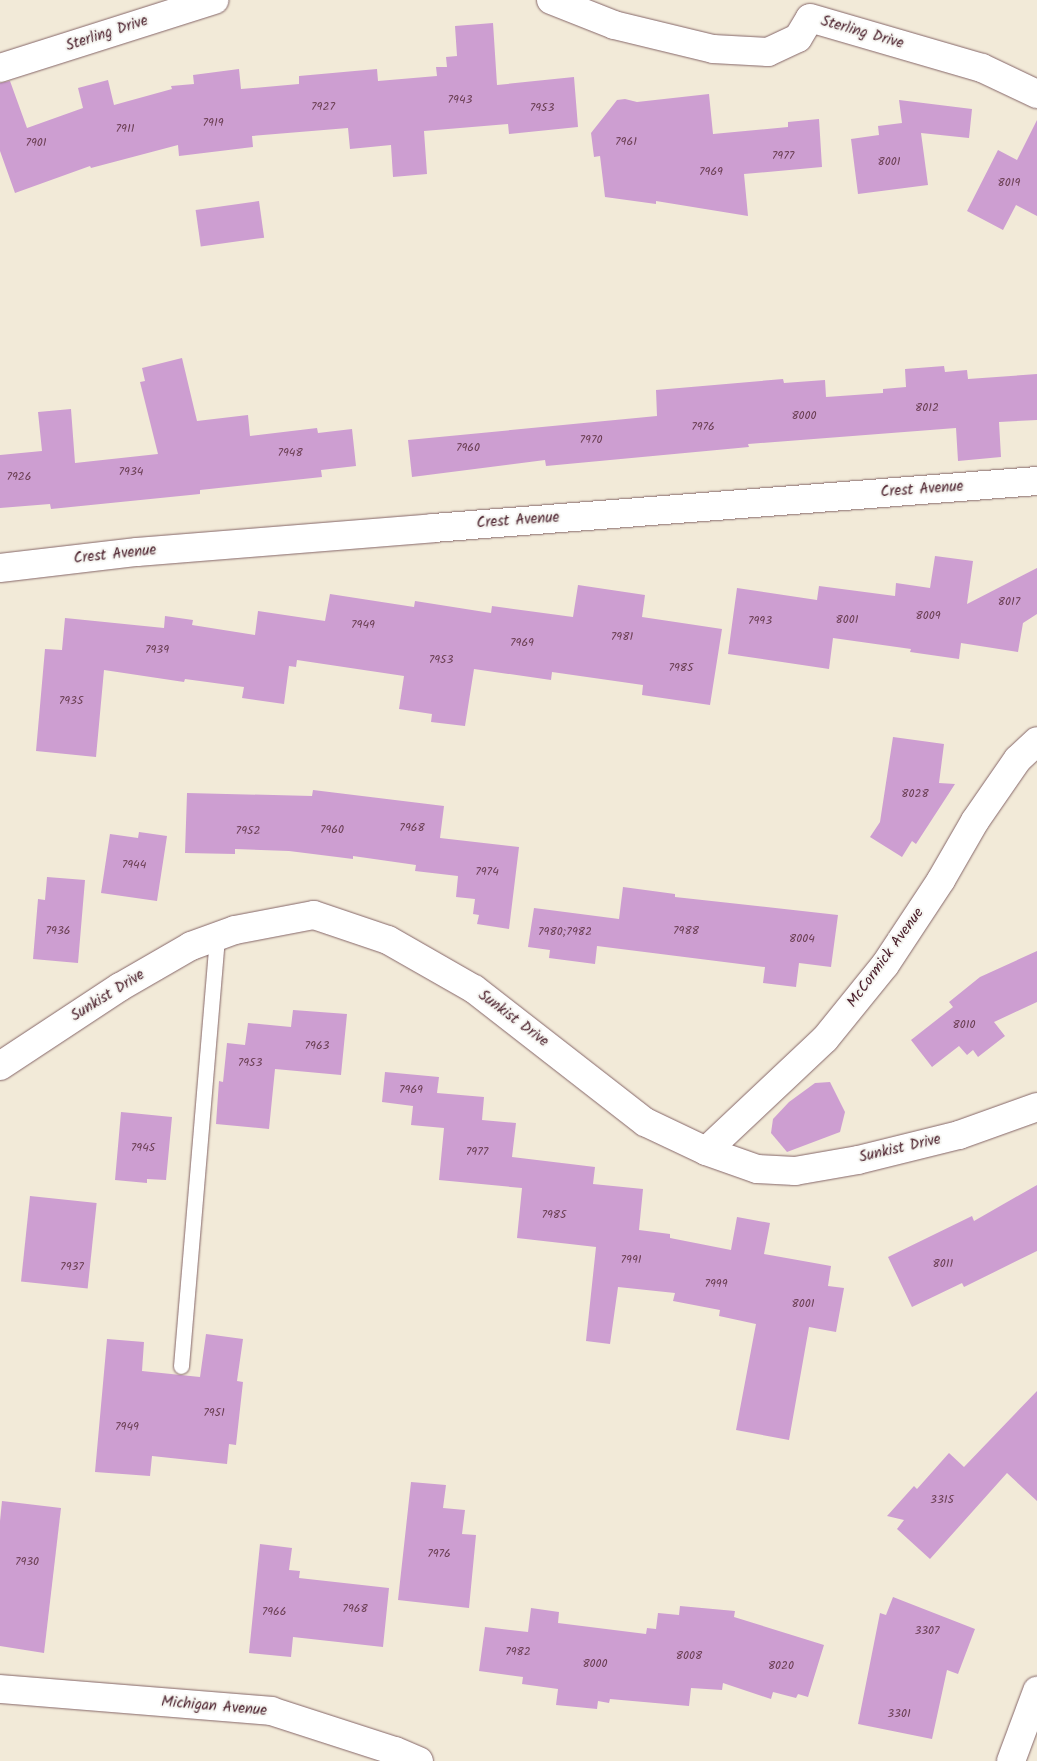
<!DOCTYPE html>
<html>
<head>
<meta charset="utf-8">
<style>
	body { margin:0 }
	#map { position:relative; width:1037px; height:1761px; overflow:hidden; background:#f2ead8; font-family:Kalam,sans-serif }
	div>[style] { position:absolute }
	.building>* { inset:0; background:#cd9ed1; transform-origin:0 0 }
	.roads { filter:drop-shadow(0 0 1px #856668) drop-shadow(0 0 1px #856668) }
	.lane>* { height:15px; margin:-7.5px; padding:0 7.5px; transform-origin:7.5px; border-radius:7.5px; background:#fff }
	.street>* { height:28px; margin:-14px; padding:0 14px; transform-origin:14px; border-radius:14px; background:#fff }
	span { translate:-50% -50%; white-space:nowrap; text-align:center; line-height:1.15; -webkit-text-stroke:4px #f6f6f2; paint-order:stroke }
	.number-label { font-size:12px; color:#6b3f54 }
	.number-label span { -webkit-text-stroke-width:0 }
	.street-label { font-size:15px; color:#4a1f2b }
</style>
</head>
<body>
<div id="map">
	<div class="building">
		<div style="clip-path:polygon(493px 23px,497px 85px,574px 77px,578px 127px,509px 134px,508px 124px,424px 131px,427px 174px,393px 177px,391px 145px,350px 149px,348px 128px,252px 136px,253px 147px,179px 156px,178px 145px,91px 168px,90px 166px,15px 193px,0 151px,0 83px,10px 81px,27px 128px,83px 108px,78px 88px,108px 80px,114px 105px,172px 89px,171px 86px,194px 84px,193px 75px,239px 69px,241px 89px,299px 84px,299px 76px,377px 69px,378px 81px,437px 76px,436px 67px,447px 67px,446px 57px,457px 56px,455px 26px)"></div>
		<div style="clip-path:polygon(709px 94px,713px 134px,788px 127px,788px 122px,819px 119px,822px 167px,744px 174px,748px 216px,656px 201px,656px 204px,605px 197px,600px 156px,594px 157px,591px 133px,617px 100px,625px 99px,637px 102px)"></div>
		<div style="clip-path:polygon(899px 100px,972px 109px,969px 138px,921px 133px,928px 185px,858px 194px,851px 139px,879px 135px,878px 126px,902px 123px)"></div>
		<div style="clip-path:polygon(1037px 120px,1037px 216px,1016px 205px,1003px 230px,967px 211px,998px 150px,1017px 160px)"></div>
		<div style="left:259px;top:201px;width:37px;height:64px;rotate:82deg"></div>
		<div style="clip-path:polygon(182px 358px,197px 421px,248px 415px,250px 436px,317px 428px,318px 433px,352px 429px,356px 466px,321px 470px,322px 477px,200px 490px,200px 494px,51px 509px,50px 504px,0 508px,0 455px,42px 451px,38px 412px,71px 409px,75px 463px,158px 454px,140px 382px,145px 381px,142px 368px)"></div>
		<div style="clip-path:polygon(944px 366px,945px 372px,967px 370px,968px 379px,1037px 374px,1037px 420px,999px 422px,1001px 457px,958px 461px,956px 428px,748px 444px,749px 447px,546px 466px,545px 460px,412px 477px,408px 440px,657px 416px,656px 390px,783px 379px,784px 383px,825px 380px,826px 397px,883px 393px,883px 389px,906px 387px,905px 369px)"></div>
		<div style="clip-path:polygon(935px 556px,973px 561px,967px 604px,1037px 568px,1037px 614px,1023px 623px,1018px 652px,961px 643px,959px 659px,910px 652px,911px 649px,833px 638px,829px 669px,728px 654px,737px 588px,817px 600px,819px 586px,895px 596px,896px 583px,930px 588px)"></div>
		<div style="clip-path:polygon(578px 585px,645px 595px,642px 617px,722px 629px,710px 705px,642px 695px,643px 685px,552px 672px,551px 680px,474px 669px,465px 726px,431px 722px,432px 714px,399px 709px,404px 676px,297px 660px,296px 667px,289px 666px,284px 704px,242px 698px,244px 687px,185px 679px,184px 682px,104px 670px,96px 757px,36px 751px,45px 649px,62px 650px,65px 618px,164px 628px,165px 616px,193px 620px,192px 625px,255px 635px,258px 611px,325px 621px,330px 594px,414px 607px,415px 601px,491px 613px,492px 606px,573px 617px)"></div>
		<div style="clip-path:polygon(893px 737px,944px 744px,939px 783px,955px 784px,916px 844px,912px 841px,902px 857px,870px 837px,880px 822px)"></div>
		<div style="clip-path:polygon(313px 790px,444px 806px,440px 838px,519px 847px,509px 929px,477px 924px,479px 915px,473px 914px,475px 899px,456px 897px,458px 876px,415px 871px,416px 865px,353px 856px,353px 859px,289px 851px,235px 849px,235px 854px,185px 853px,187px 793px,312px 796px)"></div>
		<div style="clip-path:polygon(139px 832px,167px 836px,157px 901px,101px 893px,110px 834px,138px 838px)"></div>
		<div style="clip-path:polygon(47px 877px,85px 880px,78px 963px,33px 959px,38px 899px,45px 900px)"></div>
		<div style="clip-path:polygon(623px 887px,675px 894px,675px 897px,838px 915px,831px 967px,799px 963px,796px 987px,763px 983px,765px 967px,597px 946px,595px 964px,549px 958px,550px 950px,528px 947px,534px 908px,619px 919px)"></div>
		<div style="clip-path:polygon(1037px 951px,1037px 1002px,994px 1022px,1005px 1036px,978px 1057px,973px 1050px,967px 1055px,959px 1046px,932px 1067px,911px 1040px,953px 1007px,949px 1002px,980px 977px)"></div>
		<div style="clip-path:polygon(293px 1010px,347px 1014px,341px 1075px,275px 1069px,269px 1129px,216px 1124px,219px 1081px,223px 1082px,227px 1043px,245px 1045px,248px 1023px,291px 1027px)"></div>
		<div style="clip-path:polygon(385px 1072px,439px 1077px,437px 1093px,484px 1097px,482px 1120px,516px 1123px,512px 1157px,595px 1167px,593px 1184px,643px 1189px,639px 1230px,670px 1234px,670px 1238px,731px 1250px,737px 1217px,770px 1223px,764px 1254px,831px 1266px,828px 1286px,844px 1288px,836px 1332px,809px 1327px,789px 1440px,736px 1430px,756px 1324px,719px 1316px,720px 1310px,673px 1301px,675px 1293px,618px 1287px,610px 1344px,586px 1341px,596px 1247px,517px 1238px,522px 1188px,439px 1180px,444px 1128px,411px 1125px,413px 1106px,382px 1102px)"></div>
		<div style="clip-path:polygon(830px 1082px,845px 1112px,840px 1132px,787px 1152px,771px 1133px,773px 1119px,789px 1102px,815px 1083px)"></div>
		<div style="clip-path:polygon(121px 1112px,172px 1117px,166px 1180px,147px 1179px,147px 1183px,115px 1180px)"></div>
		<div style="clip-path:polygon(1037px 1185px,1037px 1251px,964px 1287px,962px 1283px,912px 1307px,888px 1257px,972px 1216px,974px 1221px)"></div>
		<div style="left:30px;top:1196px;width:67px;height:86px;rotate:6deg"></div>
		<div style="clip-path:polygon(206px 1334px,243px 1339px,237px 1381px,243px 1382px,236px 1445px,229px 1444px,227px 1464px,152px 1456px,150px 1476px,95px 1472px,107px 1339px,144px 1342px,142px 1371px,200px 1377px)"></div>
		<div style="clip-path:polygon(1037px 1391px,1037px 1501px,1007px 1473px,930px 1559px,897px 1529px,904px 1520px,887px 1516px,914px 1486px,917px 1489px,949px 1453px,964px 1467px)"></div>
		<div style="clip-path:polygon(411px 1482px,446px 1485px,443px 1508px,465px 1510px,462px 1534px,476px 1535px,469px 1608px,398px 1600px)"></div>
		<div style="clip-path:polygon(2px 1501px,61px 1508px,44px 1653px,0 1646px,0 1521px)"></div>
		<div style="clip-path:polygon(260px 1544px,292px 1548px,289px 1570px,300px 1571px,299px 1578px,389px 1588px,383px 1647px,293px 1637px,291px 1657px,249px 1653px)"></div>
		<div style="clip-path:polygon(893px 1597px,975px 1629px,958px 1674px,947px 1670px,932px 1739px,858px 1724px,880px 1613px,886px 1615px)"></div>
		<div style="clip-path:polygon(680px 1606px,735px 1611px,734px 1617px,824px 1645px,808px 1697px,798px 1694px,796px 1698px,773px 1692px,771px 1699px,723px 1683px,722px 1690px,691px 1688px,689px 1706px,610px 1699px,609px 1703px,598px 1701px,597px 1709px,556px 1705px,558px 1689px,522px 1684px,523px 1677px,479px 1671px,485px 1627px,528px 1632px,531px 1608px,559px 1612px,558px 1623px,646px 1634px,647px 1628px,656px 1629px,658px 1613px,679px 1615px)"></div>
	</div>
	<div class="roads">
		<div class="lane">
			<div style="left:181px;top:1366px;width:432px;rotate:-85.2deg"></div>
		</div>
		<div class="street">
			<div style="left:551px;top:0;width:68px;rotate:21.6deg"></div>
			<div style="left:614px;top:25px;width:102px;rotate:13.6deg"></div>
			<div style="left:713px;top:49px;width:55px;rotate:3.1deg"></div>
			<div style="left:768px;top:52px;width:33px;rotate:-25deg"></div>
			<div style="left:798px;top:38px;width:23px;rotate:-59deg"></div>
			<div style="left:810px;top:18px;width:179px;rotate:16.2deg"></div>
			<div style="left:982px;top:68px;width:61px;rotate:25.3deg"></div>
			<div style="left:0;top:68px;width:225px;rotate:-17.6deg"></div>
			<div style="left:0;top:568px;width:138px;rotate:-6.7deg"></div>
			<div style="left:137px;top:552px;width:297px;rotate:-4.6deg"></div>
			<div style="left:433px;top:528px;width:606px;rotate:-4.45deg"></div>
			<div style="left:0;top:1066px;width:144px;rotate:-33.4deg"></div>
			<div style="left:120px;top:987px;width:82px;rotate:-30deg"></div>
			<div style="left:191px;top:946px;width:47px;rotate:-20deg"></div>
			<div style="left:235px;top:930px;width:80px;rotate:-10.8deg"></div>
			<div style="left:314px;top:915px;width:78px;rotate:18.7deg"></div>
			<div style="left:388px;top:940px;width:99px;rotate:29.7deg"></div>
			<div style="left:474px;top:989px;width:217px;rotate:37.9deg"></div>
			<div style="left:645px;top:1122px;width:68px;rotate:25.4deg"></div>
			<div style="left:706px;top:1151px;width:54px;rotate:19.4deg"></div>
			<div style="left:757px;top:1169px;width:38px;rotate:3deg"></div>
			<div style="left:795px;top:1171px;width:64px;rotate:-9.9deg"></div>
			<div style="left:858px;top:1160px;width:104px;rotate:-13.9deg"></div>
			<div style="left:959px;top:1135px;width:83px;rotate:-19.7deg"></div>
			<div style="left:706px;top:1151px;width:163px;rotate:-43.3deg"></div>
			<div style="left:825px;top:1039px;width:95px;rotate:-51deg"></div>
			<div style="left:885px;top:965px;width:102px;rotate:-56.6deg"></div>
			<div style="left:941px;top:880px;width:68px;rotate:-60deg"></div>
			<div style="left:975px;top:821px;width:75px;rotate:-55.3deg"></div>
			<div style="left:1018px;top:759px;width:26px;rotate:-43deg"></div>
			<div style="left:0;top:1689px;width:272px;rotate:4.6deg"></div>
			<div style="left:271px;top:1711px;width:130px;rotate:17.9deg"></div>
			<div style="left:395px;top:1751px;width:26px;rotate:23deg"></div>
			<div style="left:1011px;top:1761px;width:75px;rotate:-69.6deg"></div>
		</div>
	</div>
	<div class="number-label">
		<span style="left:460px;top:100px">7943</span>
		<span style="left:323px;top:107px">7927</span>
		<span style="left:542px;top:108px">7953</span>
		<span style="left:213px;top:123px">7919</span>
		<span style="left:125px;top:129px">7911</span>
		<span style="left:626px;top:142px">7961</span>
		<span style="left:36px;top:143px">7901</span>
		<span style="left:783px;top:156px">7977</span>
		<span style="left:889px;top:162px">8001</span>
		<span style="left:711px;top:172px">7969</span>
		<span style="left:1009px;top:183px">8019</span>
		<span style="left:927px;top:408px">8012</span>
		<span style="left:804px;top:416px">8000</span>
		<span style="left:703px;top:427px">7976</span>
		<span style="left:591px;top:440px">7970</span>
		<span style="left:468px;top:448px">7960</span>
		<span style="left:290px;top:453px">7948</span>
		<span style="left:131px;top:472px">7934</span>
		<span style="left:19px;top:477px">7926</span>
		<span style="left:1009px;top:602px">8017</span>
		<span style="left:928px;top:616px">8009</span>
		<span style="left:847px;top:620px">8001</span>
		<span style="left:760px;top:621px">7993</span>
		<span style="left:363px;top:625px">7949</span>
		<span style="left:622px;top:637px">7981</span>
		<span style="left:522px;top:643px">7969</span>
		<span style="left:157px;top:650px">7939</span>
		<span style="left:441px;top:660px">7953</span>
		<span style="left:681px;top:668px">7985</span>
		<span style="left:71px;top:701px">7935</span>
		<span style="left:915px;top:794px">8028</span>
		<span style="left:412px;top:828px">7968</span>
		<span style="left:332px;top:830px">7960</span>
		<span style="left:248px;top:831px">7952</span>
		<span style="left:134px;top:865px">7944</span>
		<span style="left:487px;top:872px">7974</span>
		<span style="left:58px;top:931px">7936</span>
		<span style="left:686px;top:931px">7988</span>
		<span style="left:565px;top:932px">7980;7982</span>
		<span style="left:802px;top:939px">8004</span>
		<span style="left:964px;top:1025px">8010</span>
		<span style="left:317px;top:1046px">7963</span>
		<span style="left:250px;top:1063px">7953</span>
		<span style="left:411px;top:1090px">7969</span>
		<span style="left:143px;top:1148px">7945</span>
		<span style="left:477px;top:1152px">7977</span>
		<span style="left:554px;top:1215px">7985</span>
		<span style="left:631px;top:1260px">7991</span>
		<span style="left:943px;top:1264px">8011</span>
		<span style="left:72px;top:1267px">7937</span>
		<span style="left:716px;top:1284px">7999</span>
		<span style="left:803px;top:1304px">8001</span>
		<span style="left:214px;top:1413px">7951</span>
		<span style="left:127px;top:1427px">7949</span>
		<span style="left:942px;top:1500px">3315</span>
		<span style="left:439px;top:1554px">7976</span>
		<span style="left:27px;top:1562px">7930</span>
		<span style="left:355px;top:1609px">7968</span>
		<span style="left:274px;top:1612px">7966</span>
		<span style="left:927px;top:1631px">3307</span>
		<span style="left:518px;top:1652px">7982</span>
		<span style="left:689px;top:1656px">8008</span>
		<span style="left:595px;top:1664px">8000</span>
		<span style="left:781px;top:1666px">8020</span>
		<span style="left:899px;top:1714px">3301</span>
	</div>
	<div class="street-label">
		<span style="left:862px;top:33px;rotate:16deg">Sterling Drive</span>
		<span style="left:107px;top:34px;rotate:-18deg">Sterling Drive</span>
		<span style="left:922px;top:490px;rotate:-4deg">Crest Avenue</span>
		<span style="left:518px;top:521px;rotate:-4deg">Crest Avenue</span>
		<span style="left:115px;top:555px;rotate:-6deg">Crest Avenue</span>
		<span style="left:886px;top:958px;rotate:-54deg">McCormick Avenue</span>
		<span style="left:108px;top:996px;rotate:-32deg">Sunkist Drive</span>
		<span style="left:513px;top:1019px;rotate:37deg">Sunkist Drive</span>
		<span style="left:900px;top:1149px;rotate:-13deg">Sunkist Drive</span>
		<span style="left:214px;top:1707px;rotate:5deg">Michigan Avenue</span>
	</div>
</div>
</body>
</html>
